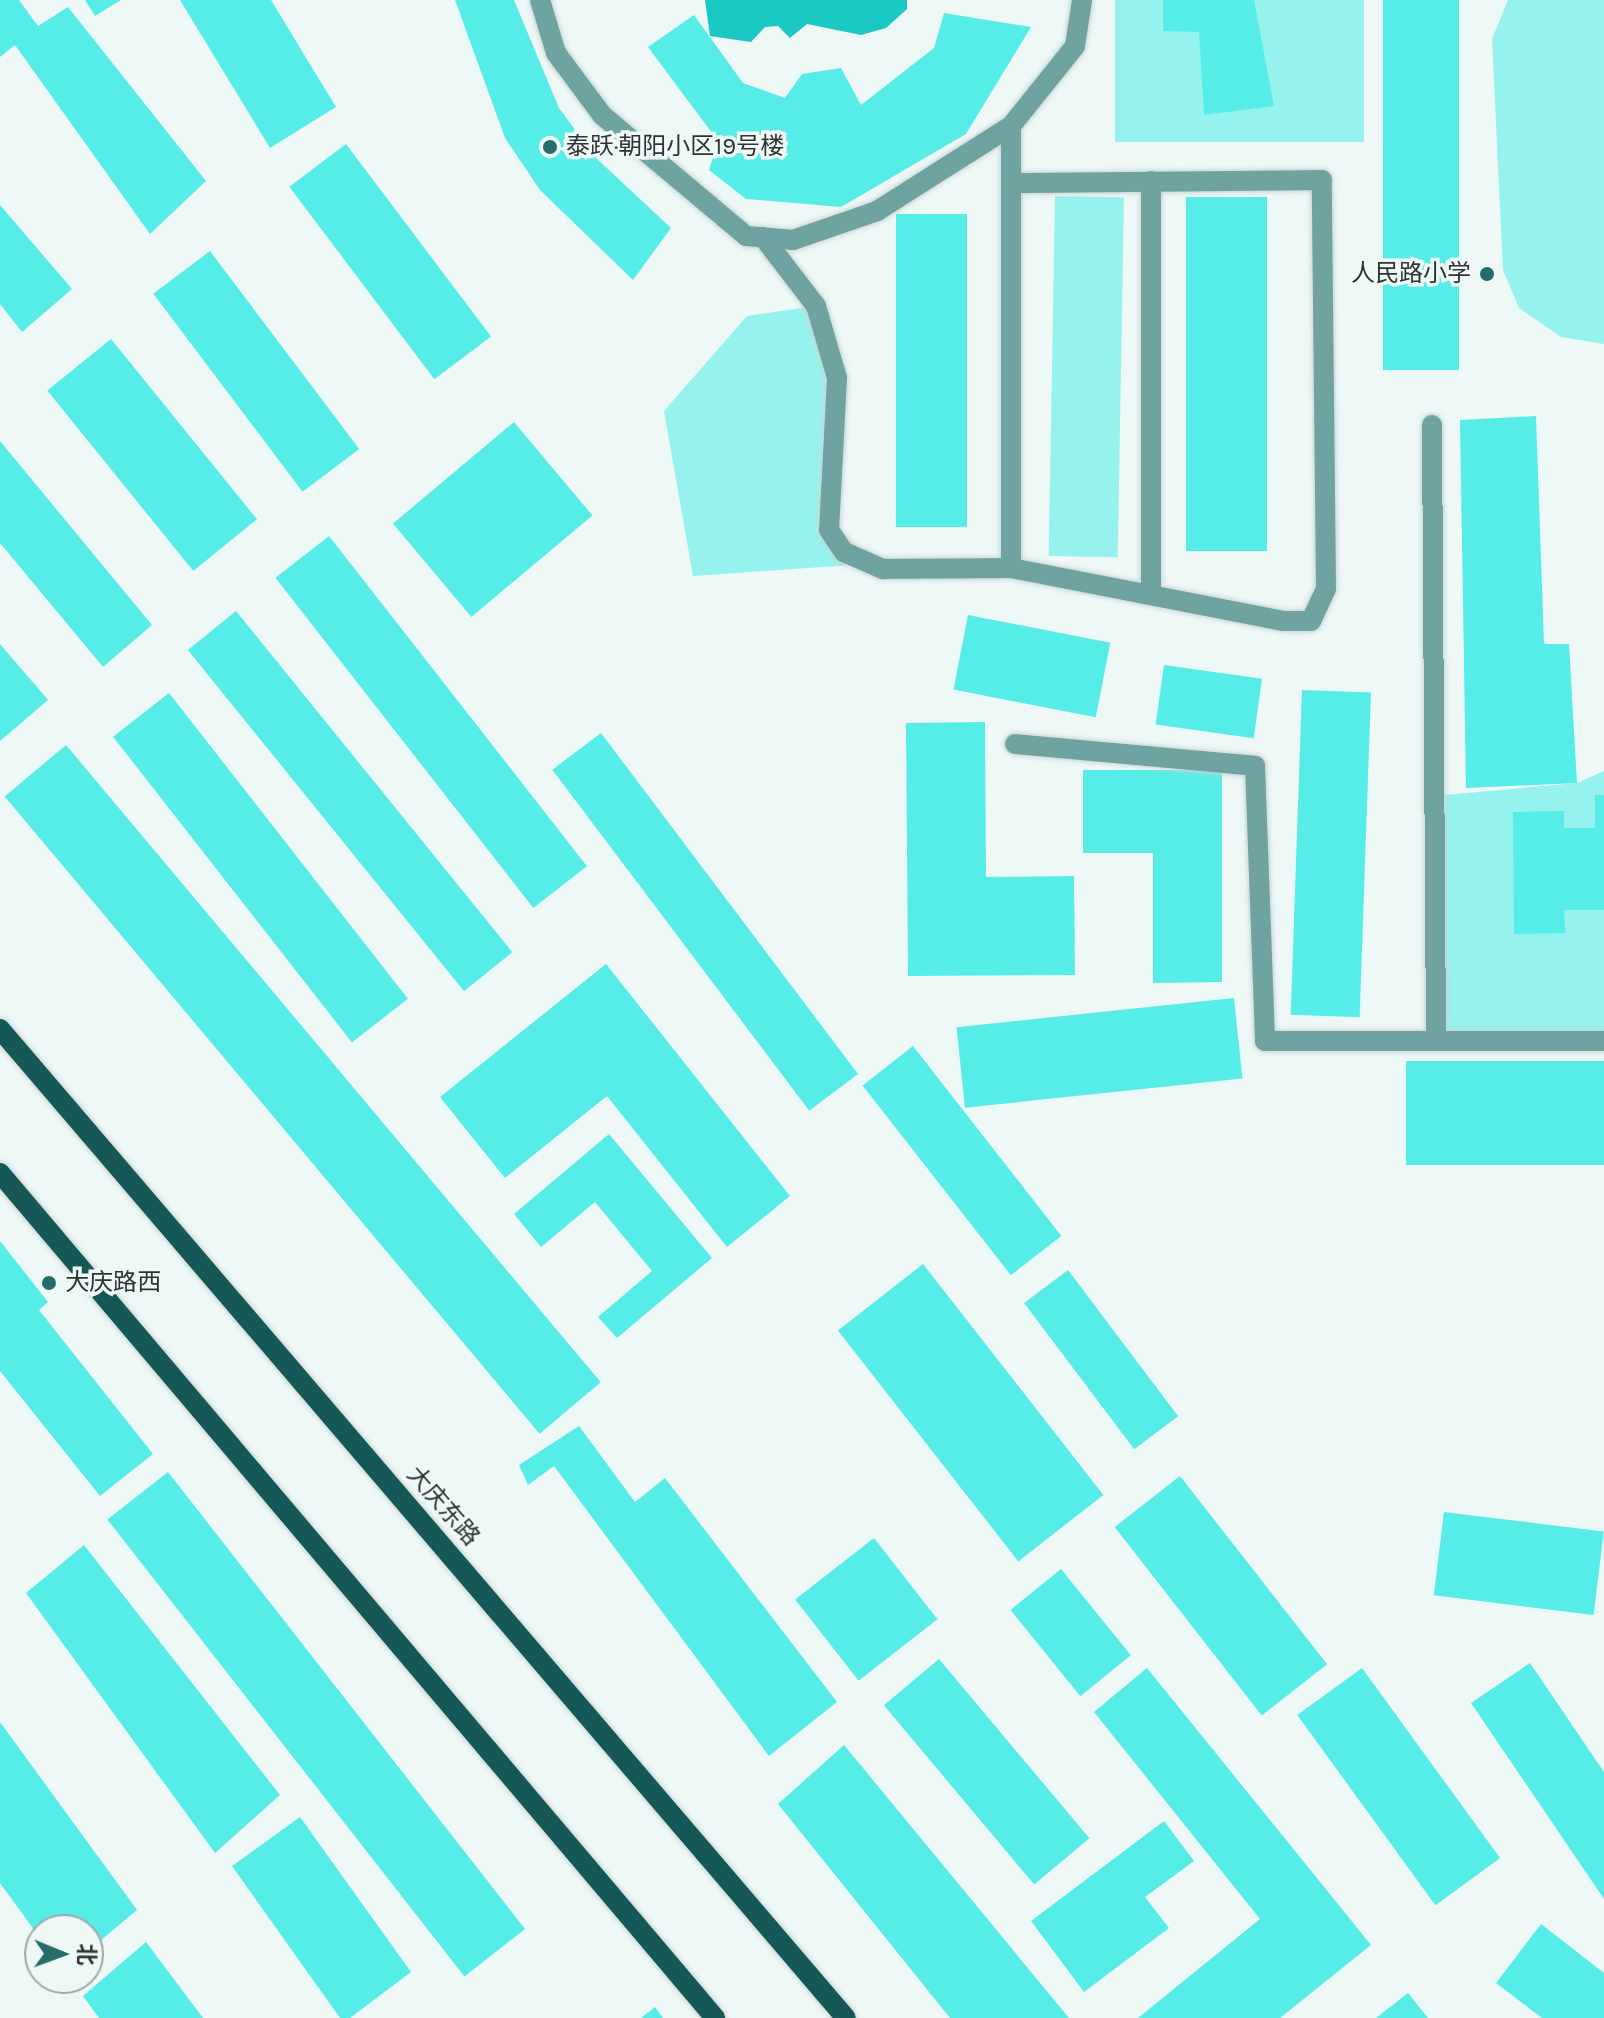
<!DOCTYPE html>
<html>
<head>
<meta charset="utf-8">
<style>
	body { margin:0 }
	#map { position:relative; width:1604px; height:2018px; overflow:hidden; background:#edf8f7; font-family:Karla,"Noto Sans SC",sans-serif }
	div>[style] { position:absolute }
	.green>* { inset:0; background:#96f2ed; transform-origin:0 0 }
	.water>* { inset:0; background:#1bc9c4 }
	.building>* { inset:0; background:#56ede8; transform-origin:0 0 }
	.roads { filter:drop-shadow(0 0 2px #cbd5d4) drop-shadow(0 0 2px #cbd5d4) }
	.minor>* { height:20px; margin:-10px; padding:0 10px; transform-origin:10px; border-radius:10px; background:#6ea3a1 }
	.major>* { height:20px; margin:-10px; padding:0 10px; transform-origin:10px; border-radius:10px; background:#155856 }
	.dots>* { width:22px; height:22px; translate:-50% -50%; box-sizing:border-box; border:4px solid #edf8f7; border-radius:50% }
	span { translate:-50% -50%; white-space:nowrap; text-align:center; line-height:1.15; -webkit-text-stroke:7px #edf8f7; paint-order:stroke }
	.poi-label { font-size:24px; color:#2f3333 }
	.left { translate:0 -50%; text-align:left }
	.right { translate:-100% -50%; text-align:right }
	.street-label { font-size:24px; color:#2f3333 }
	.north { position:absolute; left:24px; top:1914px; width:80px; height:80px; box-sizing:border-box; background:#edf8f7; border:2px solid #a1a9a9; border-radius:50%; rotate:91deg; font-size:22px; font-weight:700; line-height:32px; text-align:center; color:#2f3333 }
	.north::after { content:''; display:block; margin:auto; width:28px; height:36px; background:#236e6b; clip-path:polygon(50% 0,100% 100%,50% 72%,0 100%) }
</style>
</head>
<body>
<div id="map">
	<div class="green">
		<div style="left:1115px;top:0;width:249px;height:142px"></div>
		<div style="clip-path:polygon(1508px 0,1604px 0,1604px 344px,1561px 337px,1519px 308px,1503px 270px,1492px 39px)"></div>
		<div style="left:1055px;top:196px;width:69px;height:360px;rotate:1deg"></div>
		<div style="clip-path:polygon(816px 306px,837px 378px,829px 530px,851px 565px,693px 576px,664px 411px,747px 316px)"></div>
		<div style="clip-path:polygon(1604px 771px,1604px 1041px,1436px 1041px,1434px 796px,1577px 783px)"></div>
	</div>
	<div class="water">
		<div style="clip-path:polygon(705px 0,907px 0,907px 9px,886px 28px,861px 35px,807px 24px,790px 38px,778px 26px,765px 27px,751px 42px,710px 36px)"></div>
	</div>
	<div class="building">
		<div style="clip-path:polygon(0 0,19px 0,38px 26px,68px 7px,206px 181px,150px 234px,15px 45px,0 57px)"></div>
		<div style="clip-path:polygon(85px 0,121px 0,95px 16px)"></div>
		<div style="clip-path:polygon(180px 0,271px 0,336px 107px,270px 148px)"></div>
		<div style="clip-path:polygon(455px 0,514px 0,559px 108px,595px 157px,671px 228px,633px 280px,540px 190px,505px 138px)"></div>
		<div style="clip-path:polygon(1163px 0,1254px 0,1274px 106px,1204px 115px,1199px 32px,1163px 31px)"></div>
		<div style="left:1383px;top:0;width:76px;height:370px"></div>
		<div style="clip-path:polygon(944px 13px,1031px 27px,966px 134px,841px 207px,746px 199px,709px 170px,718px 141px,648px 47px,694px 15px,743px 83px,785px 98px,802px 74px,841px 68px,861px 105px,934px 48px)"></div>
		<div style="left:346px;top:144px;width:241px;height:71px;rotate:53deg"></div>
		<div style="left:1186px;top:197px;width:81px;height:354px"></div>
		<div style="clip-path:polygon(0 205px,72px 289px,22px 332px,0 304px)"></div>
		<div style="left:896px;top:214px;width:71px;height:313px"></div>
		<div style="left:210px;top:251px;width:248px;height:71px;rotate:53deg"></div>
		<div style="left:111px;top:339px;width:232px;height:82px;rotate:51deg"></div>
		<div style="clip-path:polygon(1536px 416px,1544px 644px,1569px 644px,1577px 783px,1466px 788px,1460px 420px)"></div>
		<div style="left:514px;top:422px;width:122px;height:158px;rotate:50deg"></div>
		<div style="clip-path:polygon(0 441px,152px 625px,103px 667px,0 543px)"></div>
		<div style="left:329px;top:536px;width:419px;height:68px;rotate:52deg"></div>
		<div style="left:236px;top:611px;width:439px;height:62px;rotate:51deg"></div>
		<div style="left:968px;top:615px;width:145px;height:76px;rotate:11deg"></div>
		<div style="clip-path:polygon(0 644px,48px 700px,0 741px)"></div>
		<div style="left:1164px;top:665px;width:99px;height:60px;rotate:8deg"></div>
		<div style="left:1302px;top:690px;width:69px;height:325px;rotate:2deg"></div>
		<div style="left:169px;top:693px;width:388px;height:71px;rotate:52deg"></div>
		<div style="clip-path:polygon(985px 722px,986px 877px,1074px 876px,1075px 975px,908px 976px,906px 723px)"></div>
		<div style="left:601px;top:733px;width:427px;height:61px;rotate:53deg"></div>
		<div style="left:66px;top:745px;width:832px;height:80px;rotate:50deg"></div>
		<div style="clip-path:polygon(1083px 770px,1222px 770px,1222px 982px,1153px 983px,1153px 853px,1083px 853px)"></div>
		<div style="clip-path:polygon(1595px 795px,1604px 795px,1604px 910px,1564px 910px,1565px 933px,1514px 934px,1513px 812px,1564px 811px,1564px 828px,1595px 828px)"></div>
		<div style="clip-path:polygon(606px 964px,790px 1196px,727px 1247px,607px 1096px,505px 1178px,440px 1097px)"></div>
		<div style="left:1234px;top:998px;width:81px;height:279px;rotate:84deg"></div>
		<div style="left:913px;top:1046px;width:241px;height:64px;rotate:52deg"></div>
		<div style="left:1604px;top:1061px;width:104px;height:198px;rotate:90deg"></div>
		<div style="clip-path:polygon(609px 1134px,712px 1258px,617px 1338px,598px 1317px,652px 1271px,595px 1202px,541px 1247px,514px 1214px)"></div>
		<div style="clip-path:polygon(0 1241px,48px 1302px,39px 1310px,153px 1454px,100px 1496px,0 1371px)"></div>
		<div style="left:923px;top:1264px;width:293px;height:108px;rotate:52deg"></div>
		<div style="left:1068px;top:1270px;width:183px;height:55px;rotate:53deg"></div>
		<div style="clip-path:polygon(579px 1426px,635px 1502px,665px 1478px,837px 1702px,769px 1756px,554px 1466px,528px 1485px,519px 1465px)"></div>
		<div style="left:168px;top:1472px;width:580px;height:77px;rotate:52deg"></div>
		<div style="left:1180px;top:1476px;width:239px;height:83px;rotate:52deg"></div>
		<div style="left:1444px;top:1512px;width:161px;height:84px;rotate:7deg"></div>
		<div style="left:874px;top:1538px;width:103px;height:100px;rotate:52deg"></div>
		<div style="clip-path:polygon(84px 1545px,280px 1795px,215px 1853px,26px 1593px)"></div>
		<div style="left:1061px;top:1569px;width:111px;height:65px;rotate:51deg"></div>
		<div style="left:939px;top:1659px;width:234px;height:72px;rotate:50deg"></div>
		<div style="clip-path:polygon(1530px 1663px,1604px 1772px,1604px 1899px,1471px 1703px)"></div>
		<div style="clip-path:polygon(1147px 1668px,1371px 1945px,1280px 2018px,1138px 2018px,1260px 1919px,1094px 1712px)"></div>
		<div style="left:1362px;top:1668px;width:235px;height:80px;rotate:54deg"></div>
		<div style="clip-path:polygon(0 1722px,137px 1910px,88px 1951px,88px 1930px,40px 1930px,40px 1938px,0 1883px)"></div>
		<div style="clip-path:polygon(844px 1745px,1069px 2018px,950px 2018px,778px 1804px)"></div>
		<div style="clip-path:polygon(300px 1817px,411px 1972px,350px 2018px,340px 2018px,232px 1866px)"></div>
		<div style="clip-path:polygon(1164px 1821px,1194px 1861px,1145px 1897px,1169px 1928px,1084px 1992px,1031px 1921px)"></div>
		<div style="clip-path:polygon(1541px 1924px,1604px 1973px,1604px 2018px,1542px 2018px,1496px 1983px)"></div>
		<div style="clip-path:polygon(146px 1942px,203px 2018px,99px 2018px,83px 1996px)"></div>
		<div style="clip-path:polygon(1408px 1993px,1428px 2018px,1376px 2018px)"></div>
		<div style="clip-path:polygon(655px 2007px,663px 2018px,641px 2018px)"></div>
	</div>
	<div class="roads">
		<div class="minor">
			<div style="left:540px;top:0;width:55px;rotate:73.2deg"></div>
			<div style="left:556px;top:53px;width:77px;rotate:53.4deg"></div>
			<div style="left:602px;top:115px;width:188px;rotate:40deg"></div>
			<div style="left:746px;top:236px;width:47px;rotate:4.9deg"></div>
			<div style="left:793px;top:240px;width:89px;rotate:-19deg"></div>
			<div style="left:877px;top:211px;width:159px;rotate:-32.4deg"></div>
			<div style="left:1011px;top:126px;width:102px;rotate:-51.3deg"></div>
			<div style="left:1075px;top:46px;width:47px;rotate:-81.3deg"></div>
			<div style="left:763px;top:237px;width:87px;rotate:52.5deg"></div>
			<div style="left:816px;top:306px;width:75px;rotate:73.7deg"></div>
			<div style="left:837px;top:378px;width:152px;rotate:93deg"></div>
			<div style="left:829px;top:530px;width:27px;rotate:56deg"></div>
			<div style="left:844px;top:552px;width:43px;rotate:23.6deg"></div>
			<div style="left:883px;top:569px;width:128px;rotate:-0.4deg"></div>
			<div style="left:1011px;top:568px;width:442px;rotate:-90deg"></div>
			<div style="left:1432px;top:425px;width:616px;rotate:89.63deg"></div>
			<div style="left:1011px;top:568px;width:277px;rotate:11deg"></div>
			<div style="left:1283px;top:621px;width:28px"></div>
			<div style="left:1311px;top:621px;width:35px;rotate:-65deg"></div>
			<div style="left:1326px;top:589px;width:409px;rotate:-90.6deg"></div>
			<div style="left:1322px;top:180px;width:310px;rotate:179.4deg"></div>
			<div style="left:1151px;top:595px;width:414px;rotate:-90deg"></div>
			<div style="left:1015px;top:744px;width:241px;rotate:5.2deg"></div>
			<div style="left:1255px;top:766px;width:275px;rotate:87.9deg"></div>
			<div style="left:1265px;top:1041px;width:339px"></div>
		</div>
		<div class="major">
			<div style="left:0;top:1029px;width:1301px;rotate:49.46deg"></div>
			<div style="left:0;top:1173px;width:1107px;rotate:49.76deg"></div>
		</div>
	</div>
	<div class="dots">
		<div style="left:550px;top:147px;background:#236e6b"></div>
		<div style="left:1487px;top:274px;background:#236e6b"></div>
		<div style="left:49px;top:1283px;background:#236e6b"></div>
	</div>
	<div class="poi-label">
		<span class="left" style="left:566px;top:147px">泰跃·朝阳小区19号楼</span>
		<span class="right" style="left:1471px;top:274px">人民路小学</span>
		<span class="left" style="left:65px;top:1283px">大庆路西</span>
	</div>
	<div class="street-label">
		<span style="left:443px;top:1506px;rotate:49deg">大庆东路</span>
	</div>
	<div class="north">北</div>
</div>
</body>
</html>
